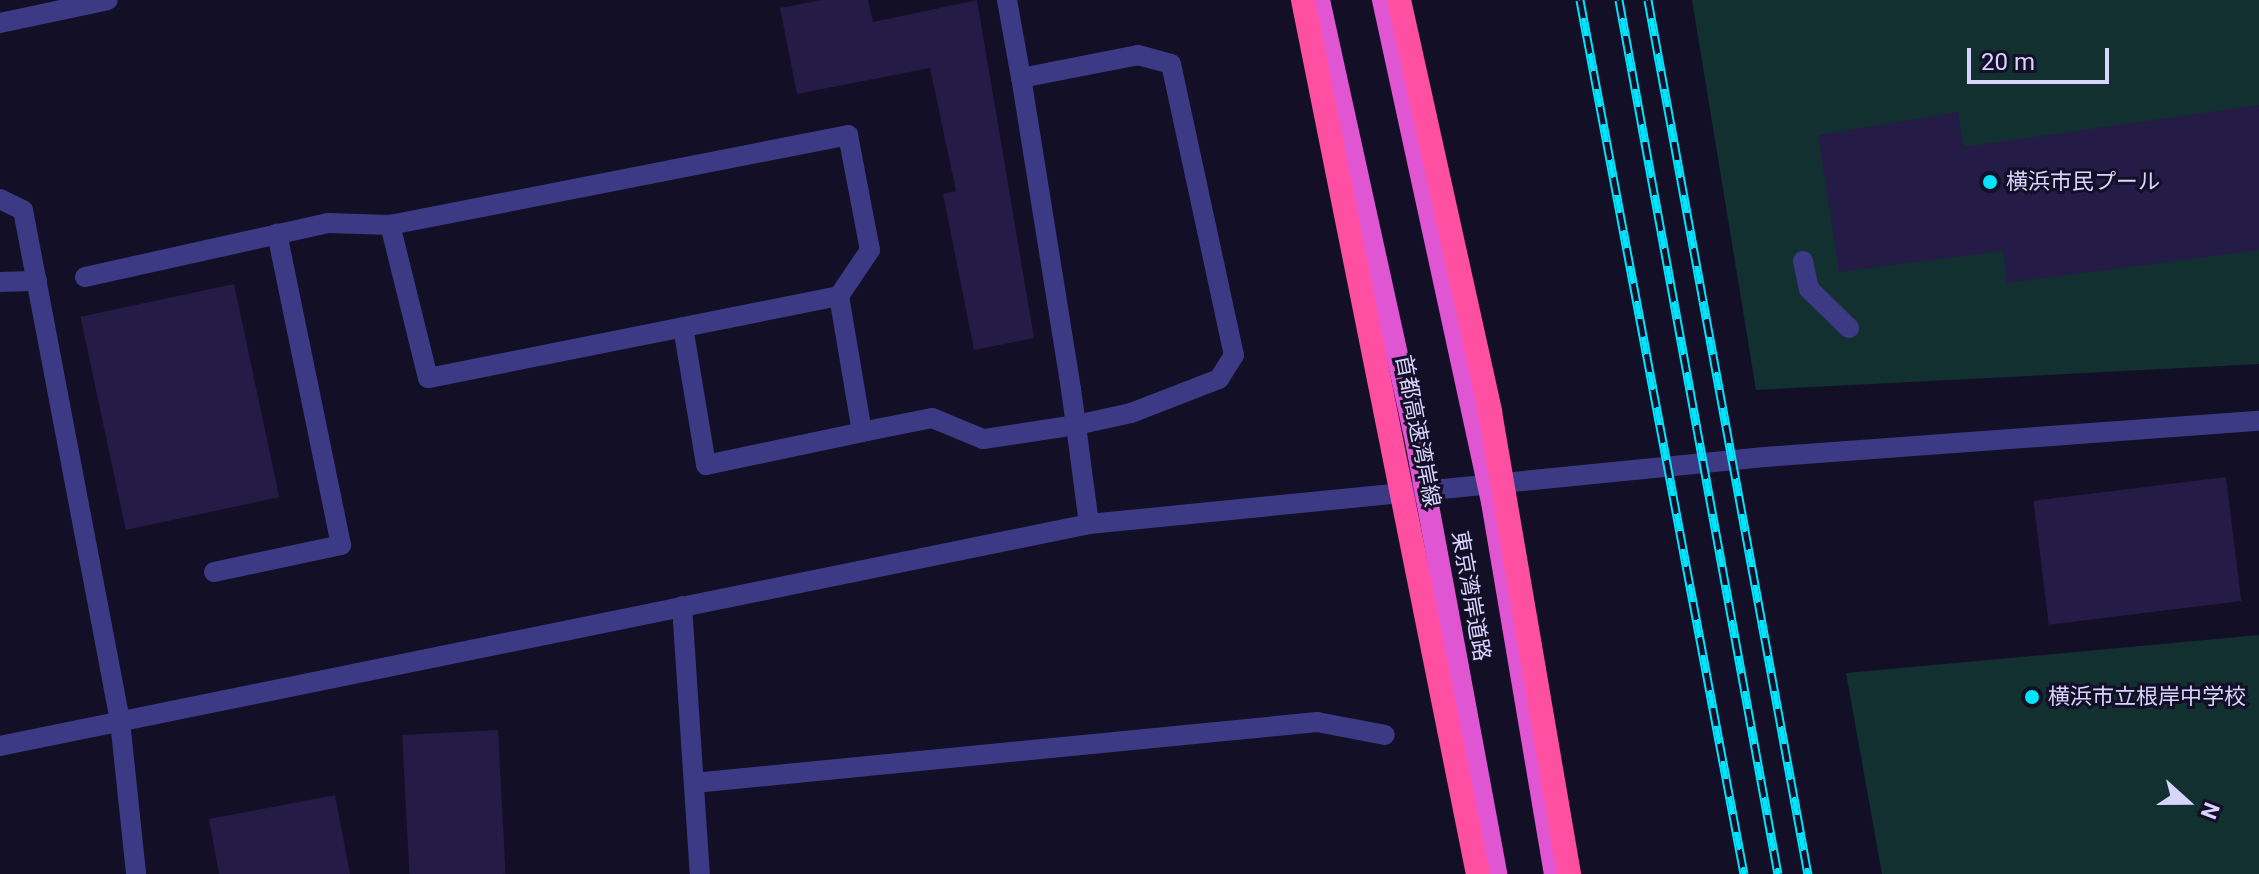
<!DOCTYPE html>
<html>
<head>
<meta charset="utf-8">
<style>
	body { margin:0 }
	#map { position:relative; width:2259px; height:874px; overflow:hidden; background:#130f26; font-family:Roboto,"Noto Sans JP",sans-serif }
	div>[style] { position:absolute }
	.green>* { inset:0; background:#12302f }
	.building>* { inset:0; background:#241b47; transform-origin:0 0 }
	.service>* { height:20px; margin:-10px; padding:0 10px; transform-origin:10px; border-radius:10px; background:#3d3a85 }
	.tertiary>* { height:20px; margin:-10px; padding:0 10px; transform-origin:10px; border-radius:10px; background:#3d3a85 }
	.rail>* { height:9px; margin-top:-4.5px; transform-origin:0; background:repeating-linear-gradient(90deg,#130f26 0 18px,#00e5ff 0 36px); box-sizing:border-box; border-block:2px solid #00e5ff }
	.trunk-bridge>* { height:22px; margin:-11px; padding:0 11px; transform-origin:11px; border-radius:11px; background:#e055d1 }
	.motorway-bridge>* { height:24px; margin:-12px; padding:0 12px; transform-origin:12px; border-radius:12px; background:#ff4fa3 }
	.dots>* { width:22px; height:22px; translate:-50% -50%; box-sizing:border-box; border:4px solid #130f26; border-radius:50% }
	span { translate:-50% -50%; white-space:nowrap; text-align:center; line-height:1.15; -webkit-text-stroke:6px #130f26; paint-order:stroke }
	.poi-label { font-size:22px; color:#d9d4ff }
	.left { translate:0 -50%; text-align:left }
	.street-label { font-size:22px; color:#d9d4ff }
	.north { position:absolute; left:2147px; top:762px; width:80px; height:80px; -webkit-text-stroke:6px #130f26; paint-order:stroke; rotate:111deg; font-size:22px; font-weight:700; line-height:32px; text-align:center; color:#d9d4ff }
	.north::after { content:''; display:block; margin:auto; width:28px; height:36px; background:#d9d4ff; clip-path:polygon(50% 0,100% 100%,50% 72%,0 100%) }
	.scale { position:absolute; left:1967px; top:48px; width:142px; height:36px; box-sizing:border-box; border:4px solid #d9d4ff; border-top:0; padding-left:10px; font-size:24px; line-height:28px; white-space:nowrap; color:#d9d4ff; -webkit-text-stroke:6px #130f26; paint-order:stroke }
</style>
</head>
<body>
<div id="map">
	<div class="green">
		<div style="clip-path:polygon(1692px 0,2259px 0,2259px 364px,1756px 390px)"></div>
		<div style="clip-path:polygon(2259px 635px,2259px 874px,1882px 874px,1846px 673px)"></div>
	</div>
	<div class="building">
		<div style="clip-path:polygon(821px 0,868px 0,873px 22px,977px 0,1034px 338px,974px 350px,943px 194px,956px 191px,930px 68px,797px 94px,780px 8px)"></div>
		<div style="clip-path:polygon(2259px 105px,2259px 250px,2007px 283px,2003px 251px,1839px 272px,1818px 135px,1958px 112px,1964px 147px)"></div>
		<div style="left:234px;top:284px;width:218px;height:157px;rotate:78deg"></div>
		<div style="left:2226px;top:477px;width:125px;height:194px;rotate:83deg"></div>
		<div style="left:498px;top:730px;width:144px;height:96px;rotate:87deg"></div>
		<div style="clip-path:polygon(335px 795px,350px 874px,219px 874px,209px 819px)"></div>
	</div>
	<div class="service">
		<div style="left:1007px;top:0;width:79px;rotate:79.8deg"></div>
		<div style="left:0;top:23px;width:110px;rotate:-12deg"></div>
		<div style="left:0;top:199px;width:25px;rotate:26deg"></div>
		<div style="left:23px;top:210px;width:520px;rotate:79.25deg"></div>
		<div style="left:120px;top:721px;width:154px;rotate:84deg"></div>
		<div style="left:1803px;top:261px;width:29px;rotate:78deg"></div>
		<div style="left:1809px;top:289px;width:56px;rotate:44.3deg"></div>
		<div style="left:85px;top:277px;width:249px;rotate:-12.5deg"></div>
		<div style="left:328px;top:223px;width:62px;rotate:1.8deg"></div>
		<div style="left:0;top:282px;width:37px;rotate:-2deg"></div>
		<div style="left:683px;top:327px;width:140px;rotate:80.5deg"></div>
		<div style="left:706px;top:465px;width:159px;rotate:-11.9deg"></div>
		<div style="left:214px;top:572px;width:130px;rotate:-12deg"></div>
		<div style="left:341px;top:545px;width:318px;rotate:-101.6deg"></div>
		<div style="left:682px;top:606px;width:269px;rotate:86.2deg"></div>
		<div style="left:0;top:746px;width:1111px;rotate:-11.52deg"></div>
		<div style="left:1089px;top:524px;width:100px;rotate:-97.5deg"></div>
		<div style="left:1076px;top:425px;width:36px;rotate:-98deg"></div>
		<div style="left:1071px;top:389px;width:315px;rotate:-99.1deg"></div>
		<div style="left:1021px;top:78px;width:119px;rotate:-11.1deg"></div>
		<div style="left:1138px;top:55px;width:34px;rotate:15deg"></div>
		<div style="left:1171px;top:64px;width:298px;rotate:77.8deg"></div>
		<div style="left:1234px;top:355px;width:28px;rotate:122deg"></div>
		<div style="left:1219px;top:379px;width:94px;rotate:158.9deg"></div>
		<div style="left:1131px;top:413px;width:56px;rotate:167.7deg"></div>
		<div style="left:1076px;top:425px;width:94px;rotate:171.4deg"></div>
		<div style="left:983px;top:439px;width:55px;rotate:-157.6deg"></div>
		<div style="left:932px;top:418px;width:71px;rotate:168.7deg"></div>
		<div style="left:862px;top:432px;width:138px;rotate:-99.6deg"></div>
		<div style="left:839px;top:296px;width:419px;rotate:168.7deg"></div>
		<div style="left:428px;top:378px;width:158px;rotate:-103.9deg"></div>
		<div style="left:390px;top:225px;width:467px;rotate:-11.1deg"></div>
		<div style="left:848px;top:135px;width:117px;rotate:79.2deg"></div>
		<div style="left:870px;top:250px;width:55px;rotate:124deg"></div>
		<div style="left:694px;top:783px;width:626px;rotate:-5.59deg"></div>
		<div style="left:1317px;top:722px;width:69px;rotate:10.8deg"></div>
	</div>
	<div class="tertiary">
		<div style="left:1089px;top:524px;width:679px;rotate:-5.66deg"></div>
		<div style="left:1765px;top:457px;width:495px;rotate:-4.2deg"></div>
	</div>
	<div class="rail">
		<div style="left:1580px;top:0;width:889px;rotate:79.37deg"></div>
		<div style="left:1619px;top:0;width:888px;rotate:79.69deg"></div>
		<div style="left:1648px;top:0;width:889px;rotate:79.63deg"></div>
	</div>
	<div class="trunk-bridge">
		<div style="left:1319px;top:0;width:457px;rotate:77.6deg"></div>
		<div style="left:1417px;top:446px;width:435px;rotate:79.5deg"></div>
		<div style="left:1383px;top:0;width:514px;rotate:77.75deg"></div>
		<div style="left:1492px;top:502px;width:377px;rotate:80.4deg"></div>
	</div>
	<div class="motorway-bridge">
		<div style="left:1303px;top:0;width:891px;rotate:78.68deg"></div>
		<div style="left:1399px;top:0;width:422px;rotate:77.5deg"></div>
		<div style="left:1490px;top:412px;width:469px;rotate:80.3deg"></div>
	</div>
	<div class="dots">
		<div style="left:1990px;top:182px;background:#00e5ff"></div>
		<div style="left:2032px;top:697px;background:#00e5ff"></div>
	</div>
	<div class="poi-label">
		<span class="left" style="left:2006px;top:182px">横浜市民プール</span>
		<span class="left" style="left:2048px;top:697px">横浜市立根岸中学校</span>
	</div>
	<div class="street-label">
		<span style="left:1418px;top:431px;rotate:79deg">首都高速湾岸線</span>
		<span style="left:1471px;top:596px;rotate:80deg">東京湾岸道路</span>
	</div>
	<div class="north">N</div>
	<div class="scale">20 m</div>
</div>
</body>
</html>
